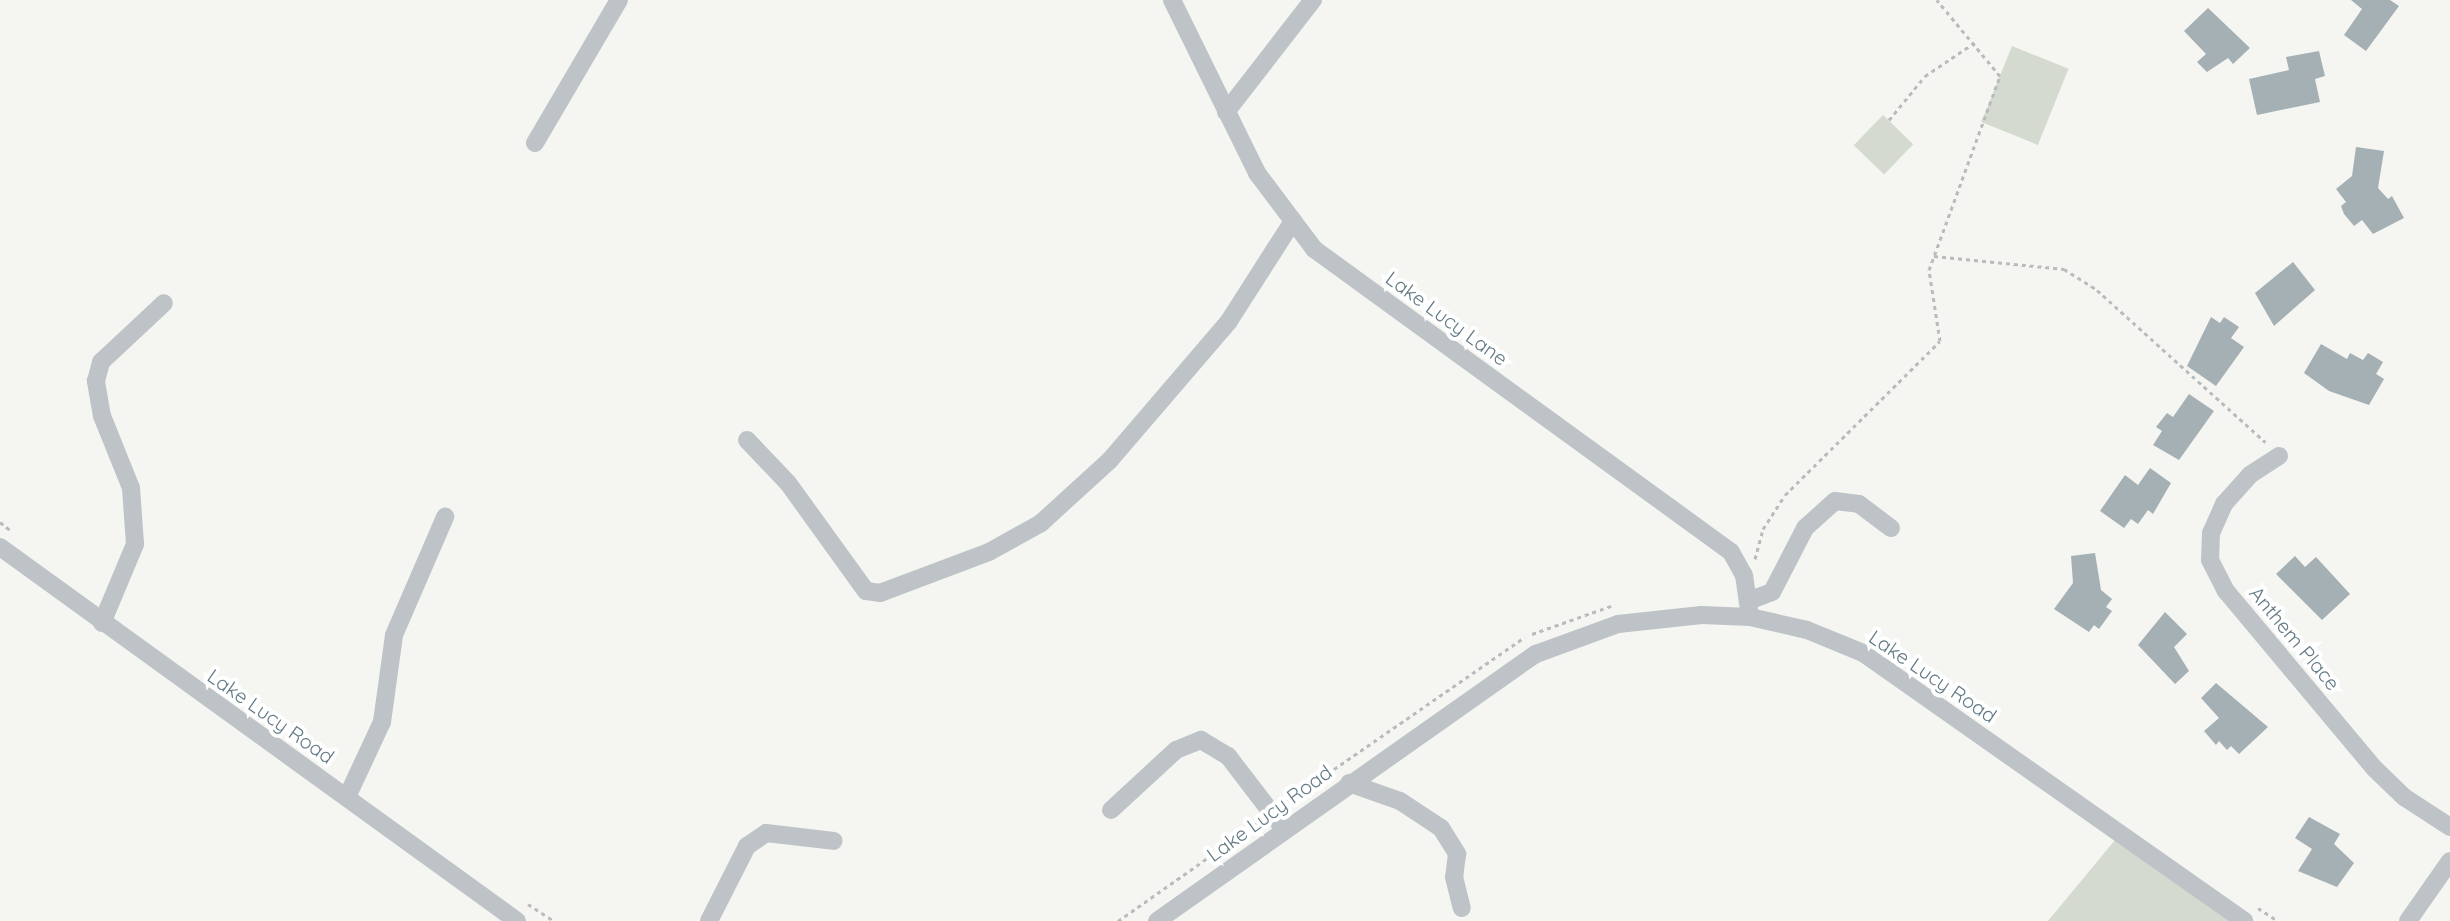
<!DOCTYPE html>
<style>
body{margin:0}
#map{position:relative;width:2450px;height:921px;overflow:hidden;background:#f5f5f1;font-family:Quicksand,sans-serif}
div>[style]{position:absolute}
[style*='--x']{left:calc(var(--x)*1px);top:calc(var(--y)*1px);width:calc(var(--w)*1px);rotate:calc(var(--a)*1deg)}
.green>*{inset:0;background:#d5dad0;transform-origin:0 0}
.building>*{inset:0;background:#a5b0b4}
.path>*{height:3px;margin-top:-1.5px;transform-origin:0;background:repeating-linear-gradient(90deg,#b7bcbd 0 4px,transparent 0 8px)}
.minor>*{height:18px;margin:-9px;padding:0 9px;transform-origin:9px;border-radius:9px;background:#bdc3c6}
span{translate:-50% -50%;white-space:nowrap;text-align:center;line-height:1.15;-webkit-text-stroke:8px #fff;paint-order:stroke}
.street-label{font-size:20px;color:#637a84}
</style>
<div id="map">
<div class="green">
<i style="left:2012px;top:46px;width:61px;height:82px;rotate:22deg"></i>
<i style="left:1883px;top:115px;width:42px;height:42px;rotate:44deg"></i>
<i style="clip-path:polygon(2120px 834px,2244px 921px,2048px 921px)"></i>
</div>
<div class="building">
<i style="clip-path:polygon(2351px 0,2390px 0,2399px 6px,2366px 51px,2344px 35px,2362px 9px)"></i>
<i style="clip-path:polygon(2208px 8px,2250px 48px,2233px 64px,2228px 58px,2207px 72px,2197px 62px,2206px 54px,2184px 31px)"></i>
<i style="clip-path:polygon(2319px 51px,2325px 76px,2315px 79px,2320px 102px,2257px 115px,2249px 79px,2289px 70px,2286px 57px)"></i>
<i style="clip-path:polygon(2356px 147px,2384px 151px,2378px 188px,2388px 199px,2392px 196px,2404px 218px,2373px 234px,2362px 220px,2354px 226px,2344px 214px,2341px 206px,2346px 202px,2336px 189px,2352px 176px)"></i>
<i style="clip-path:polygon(2293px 262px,2315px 290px,2274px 326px,2255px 293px)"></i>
<i style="clip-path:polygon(2211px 317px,2220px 323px,2224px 317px,2239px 327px,2231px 338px,2244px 347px,2216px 386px,2187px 366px)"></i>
<i style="clip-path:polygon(2321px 344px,2347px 359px,2350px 353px,2363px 360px,2368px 353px,2383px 362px,2376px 374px,2384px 379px,2369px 405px,2329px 391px,2304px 373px)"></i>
<i style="clip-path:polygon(2189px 394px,2214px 411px,2179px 460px,2153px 445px,2162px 431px,2156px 427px,2167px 413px,2173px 417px)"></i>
<i style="clip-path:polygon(2150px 468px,2171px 483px,2153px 514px,2148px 510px,2138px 524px,2131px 519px,2124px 528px,2100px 511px,2125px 475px,2138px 485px)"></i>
<i style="clip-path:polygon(2095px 553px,2101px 590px,2112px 599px,2106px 607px,2112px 611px,2099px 629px,2094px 625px,2089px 632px,2054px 609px,2073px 583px,2071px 556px)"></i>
<i style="clip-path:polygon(2295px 556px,2305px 567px,2316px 557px,2350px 594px,2322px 620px,2276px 574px)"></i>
<i style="clip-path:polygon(2165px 612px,2187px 634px,2174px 647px,2189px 671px,2175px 684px,2138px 645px)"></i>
<i style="clip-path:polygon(2216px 683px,2268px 727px,2239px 754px,2231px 746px,2227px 750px,2219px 741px,2216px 745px,2204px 731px,2219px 718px,2201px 698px)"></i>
<i style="clip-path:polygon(2309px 817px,2340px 834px,2334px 844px,2354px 863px,2337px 887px,2298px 871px,2312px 849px,2295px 838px)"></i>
</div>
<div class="path">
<i style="--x:1889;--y:120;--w:57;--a:-50.7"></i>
<i style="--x:1925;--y:76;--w:63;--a:-33.9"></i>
<i style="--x:1934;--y:256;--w:131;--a:5.7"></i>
<i style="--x:2064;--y:269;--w:39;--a:32"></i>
<i style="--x:2097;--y:290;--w:227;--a:42.1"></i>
<i style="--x:0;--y:522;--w:13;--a:39"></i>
<i style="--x:1755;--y:559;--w:31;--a:-75"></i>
<i style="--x:1763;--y:529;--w:40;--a:-57.1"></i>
<i style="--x:1785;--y:495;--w:218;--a:-44.8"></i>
<i style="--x:1940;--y:341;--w:72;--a:-98.8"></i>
<i style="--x:1929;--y:270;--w:207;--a:-69.9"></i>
<i style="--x:2000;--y:76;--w:99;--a:-129.7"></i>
<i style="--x:1532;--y:634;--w:84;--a:-19.5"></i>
<i style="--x:1906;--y:658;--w:100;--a:35.3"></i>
<i style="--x:1288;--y:801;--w:288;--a:-34.7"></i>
<i style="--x:528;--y:904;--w:31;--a:33"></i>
<i style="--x:2258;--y:908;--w:24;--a:33"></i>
<i style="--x:1118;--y:921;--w:169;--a:-35.1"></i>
</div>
<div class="minor">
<i style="--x:1172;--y:0;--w:193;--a:63.8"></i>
<i style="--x:1257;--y:173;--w:95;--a:53.1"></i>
<i style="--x:1314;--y:249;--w:515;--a:36"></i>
<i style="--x:1731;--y:552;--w:26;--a:61"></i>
<i style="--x:1744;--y:575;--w:42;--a:81.9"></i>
<i style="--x:1226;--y:112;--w:142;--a:-52.2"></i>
<i style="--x:535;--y:143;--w:166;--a:-59.6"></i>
<i style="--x:747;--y:440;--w:59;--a:46.4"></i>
<i style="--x:788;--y:483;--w:133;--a:54.2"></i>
<i style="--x:866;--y:591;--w:14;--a:8"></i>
<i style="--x:880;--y:593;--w:116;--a:-20.6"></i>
<i style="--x:989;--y:552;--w:60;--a:-29.1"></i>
<i style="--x:1041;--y:523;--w:93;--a:-42.4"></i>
<i style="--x:1110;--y:460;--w:183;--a:-49.4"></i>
<i style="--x:1229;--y:321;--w:119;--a:-57.4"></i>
<i style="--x:2279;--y:456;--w:35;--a:147"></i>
<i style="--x:2250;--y:475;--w:39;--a:132"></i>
<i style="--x:2224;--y:504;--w:32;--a:114"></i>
<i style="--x:2211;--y:533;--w:27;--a:92"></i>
<i style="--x:2210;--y:560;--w:35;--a:63"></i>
<i style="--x:2226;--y:591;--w:232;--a:50.1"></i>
<i style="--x:2375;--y:769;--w:40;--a:44"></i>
<i style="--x:2404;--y:797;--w:55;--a:33.1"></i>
<i style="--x:0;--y:547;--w:638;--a:35.88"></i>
<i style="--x:1751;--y:600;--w:22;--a:-21"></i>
<i style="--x:1772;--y:592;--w:72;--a:-62.7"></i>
<i style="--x:1805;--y:528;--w:40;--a:-42"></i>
<i style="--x:1835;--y:501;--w:24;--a:7"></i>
<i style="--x:1859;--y:504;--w:40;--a:37"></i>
<i style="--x:102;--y:623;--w:86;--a:-67.3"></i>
<i style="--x:135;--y:544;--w:56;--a:-94.1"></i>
<i style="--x:131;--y:488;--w:78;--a:-111.9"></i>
<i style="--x:102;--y:416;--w:36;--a:-100"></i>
<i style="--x:96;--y:381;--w:20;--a:-75"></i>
<i style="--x:101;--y:362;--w:86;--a:-43.1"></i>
<i style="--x:1349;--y:783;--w:54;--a:19.4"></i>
<i style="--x:1400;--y:801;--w:49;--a:33.4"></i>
<i style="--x:1441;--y:828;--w:31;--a:58"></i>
<i style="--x:1457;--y:854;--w:23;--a:97"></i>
<i style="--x:1454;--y:877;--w:32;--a:76"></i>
<i style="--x:347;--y:797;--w:83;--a:-65"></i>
<i style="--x:382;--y:722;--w:88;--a:-82.1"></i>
<i style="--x:394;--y:635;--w:129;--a:-66.6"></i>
<i style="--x:1111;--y:810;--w:88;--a:-42.7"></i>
<i style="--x:1176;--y:750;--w:27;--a:-22"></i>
<i style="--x:1201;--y:740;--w:31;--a:31"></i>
<i style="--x:1228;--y:756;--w:92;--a:52.5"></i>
<i style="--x:709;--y:921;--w:84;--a:-63.1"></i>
<i style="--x:747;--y:846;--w:23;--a:-34"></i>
<i style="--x:766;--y:833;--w:68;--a:6.7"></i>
<i style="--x:1157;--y:921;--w:464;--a:-35.2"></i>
<i style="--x:1536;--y:654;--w:87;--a:-20.1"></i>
<i style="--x:1618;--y:624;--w:84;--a:-6.1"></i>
<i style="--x:1702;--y:615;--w:48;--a:2.4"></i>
<i style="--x:1750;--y:617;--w:58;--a:12.8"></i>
<i style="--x:1807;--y:630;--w:61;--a:22.3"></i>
<i style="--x:1863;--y:653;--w:466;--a:35.1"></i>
<i style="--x:2408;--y:921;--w:73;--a:-55"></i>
</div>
<div class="street-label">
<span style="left:1447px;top:318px;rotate:36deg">Lake Lucy Lane</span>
<span style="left:2295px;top:638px;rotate:50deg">Anthem Place</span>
<span style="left:1933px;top:676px;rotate:34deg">Lake Lucy Road</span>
<span style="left:271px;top:716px;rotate:35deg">Lake Lucy Road</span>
<span style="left:1269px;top:813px;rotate:-36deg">Lake Lucy Road</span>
</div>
</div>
